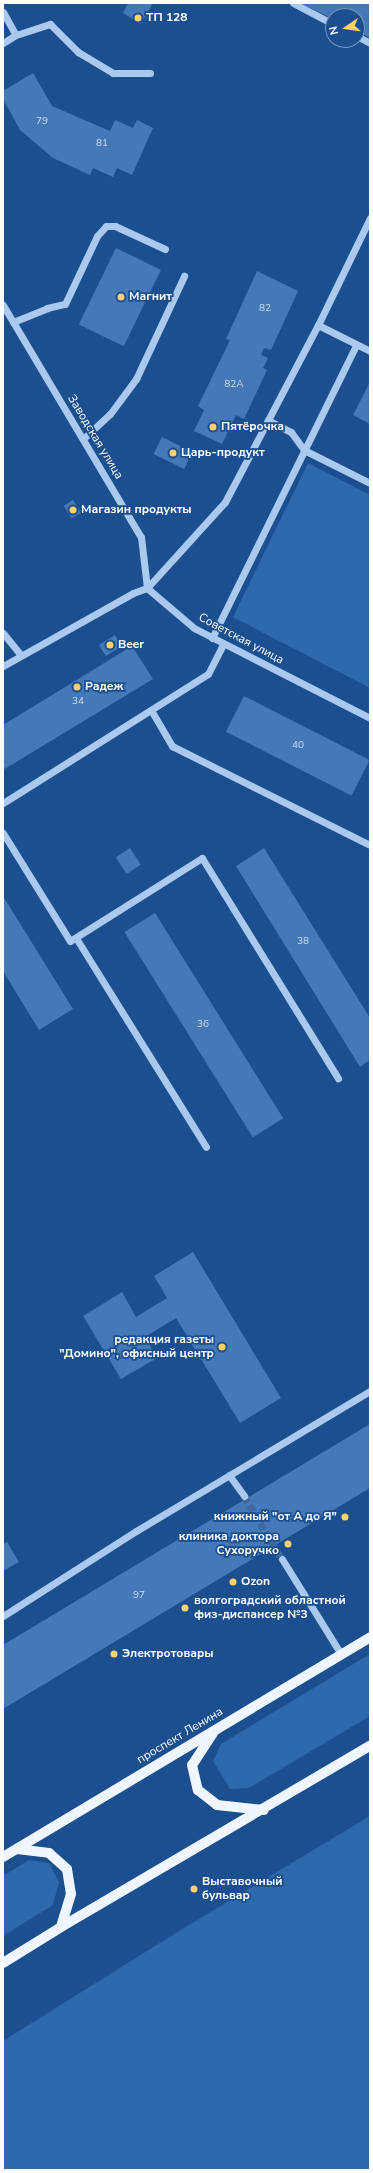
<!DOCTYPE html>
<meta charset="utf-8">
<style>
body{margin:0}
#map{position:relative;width:373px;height:2173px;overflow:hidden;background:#1b4f8f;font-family:"Nunito Sans",sans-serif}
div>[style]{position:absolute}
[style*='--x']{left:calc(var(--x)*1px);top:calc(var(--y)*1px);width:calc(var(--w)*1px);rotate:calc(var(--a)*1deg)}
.green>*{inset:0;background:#2e69ad}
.building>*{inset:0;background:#4478b7;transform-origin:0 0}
.minor-tunnel>*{height:7px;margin-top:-3.5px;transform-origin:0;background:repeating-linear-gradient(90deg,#3d69a0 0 7px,transparent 0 10.5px)}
.minor>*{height:7px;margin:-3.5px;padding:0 3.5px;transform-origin:3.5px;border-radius:3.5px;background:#a9c9ee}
.major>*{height:10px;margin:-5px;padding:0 5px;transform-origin:5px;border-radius:5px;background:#f0f6ff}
.dots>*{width:11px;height:11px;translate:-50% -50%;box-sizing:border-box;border:2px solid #1b4f8f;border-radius:50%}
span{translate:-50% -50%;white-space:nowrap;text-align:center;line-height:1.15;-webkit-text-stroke:3.5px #1b4f8f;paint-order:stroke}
.number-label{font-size:10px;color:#d0dded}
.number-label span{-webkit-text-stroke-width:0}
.poi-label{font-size:12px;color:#fff;font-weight:700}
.left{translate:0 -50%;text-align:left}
.right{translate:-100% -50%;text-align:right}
.street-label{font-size:12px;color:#fff}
.frame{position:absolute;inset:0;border:4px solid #fff;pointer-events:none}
.north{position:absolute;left:325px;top:8px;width:40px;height:40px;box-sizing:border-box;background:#1b4f8f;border:1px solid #7695bc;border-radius:50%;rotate:257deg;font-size:11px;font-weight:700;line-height:16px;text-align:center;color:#fff}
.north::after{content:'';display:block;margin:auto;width:14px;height:18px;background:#ffd166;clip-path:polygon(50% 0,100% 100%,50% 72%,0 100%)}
</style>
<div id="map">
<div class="green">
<i style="clip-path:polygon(308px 463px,370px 495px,370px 688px,233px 617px)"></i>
<i style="clip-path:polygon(370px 1654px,370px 1716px,249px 1788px,230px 1789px,213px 1761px,221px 1744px)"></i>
<i style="clip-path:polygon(370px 1816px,370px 2170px,3px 2170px,3px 2041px,179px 1931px)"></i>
<i style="clip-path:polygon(29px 1860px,49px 1863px,59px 1882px,53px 1905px,3px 1936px,3px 1876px)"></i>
</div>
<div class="building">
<i style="clip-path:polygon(128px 3px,153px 3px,141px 24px,123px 13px)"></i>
<i style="clip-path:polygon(300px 3px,370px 3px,370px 38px,357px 31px,357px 16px,333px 16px,333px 19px)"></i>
<i style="clip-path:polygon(33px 73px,52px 106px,110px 131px,115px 120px,133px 128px,137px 120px,153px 128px,132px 175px,117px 168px,113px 177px,93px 168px,90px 175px,53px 158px,20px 130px,3px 99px,3px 91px)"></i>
<i style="left:116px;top:248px;width:50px;height:85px;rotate:26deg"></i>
<i style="clip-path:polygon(257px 271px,298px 291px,271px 350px,264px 348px,261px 355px,268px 358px,263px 368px,267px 370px,244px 419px,236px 415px,222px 444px,194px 431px,204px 410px,198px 406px,230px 340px,226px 339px)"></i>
<i style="clip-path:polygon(370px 382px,370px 424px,353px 415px)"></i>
<i style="left:162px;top:437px;width:34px;height:19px;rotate:26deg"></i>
<i style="left:73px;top:500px;width:15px;height:11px;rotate:58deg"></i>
<i style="left:115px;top:635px;width:13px;height:19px;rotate:58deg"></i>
<i style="clip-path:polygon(132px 646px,153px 679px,3px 770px,3px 725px)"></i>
<i style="left:244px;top:696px;width:141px;height:40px;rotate:27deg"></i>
<i style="left:130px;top:848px;width:20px;height:17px;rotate:57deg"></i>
<i style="clip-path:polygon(264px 848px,370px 1018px,370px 1060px,360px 1067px,236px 866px)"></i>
<i style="clip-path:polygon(3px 896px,73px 1009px,39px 1030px,3px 971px)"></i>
<i style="left:155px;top:913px;width:242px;height:36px;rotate:58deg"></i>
<i style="clip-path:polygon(193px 1252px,281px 1398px,240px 1423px,176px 1318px,145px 1337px,157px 1358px,121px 1379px,83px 1316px,122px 1292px,136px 1317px,167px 1298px,154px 1276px)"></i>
<i style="clip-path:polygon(370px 1424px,370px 1488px,3px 1709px,3px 1645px)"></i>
<i style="clip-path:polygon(7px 1542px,19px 1562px,3px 1571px,3px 1544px)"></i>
</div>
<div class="minor-tunnel">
<i style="--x:244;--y:1496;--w:74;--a:58.9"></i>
</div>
<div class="minor">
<i style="--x:293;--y:3;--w:45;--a:27.7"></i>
<i style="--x:3;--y:12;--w:26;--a:61"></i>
<i style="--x:16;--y:35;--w:36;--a:-18"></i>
<i style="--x:50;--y:24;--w:40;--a:45"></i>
<i style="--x:78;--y:52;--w:41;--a:31"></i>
<i style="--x:113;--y:73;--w:37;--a:0"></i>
<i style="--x:357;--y:36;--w:15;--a:28"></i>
<i style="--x:3;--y:43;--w:15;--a:-32"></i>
<i style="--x:3;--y:305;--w:270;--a:59.3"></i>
<i style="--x:141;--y:537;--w:51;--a:83.3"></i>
<i style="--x:13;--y:322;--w:37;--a:-22"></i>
<i style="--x:47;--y:308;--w:18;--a:-13"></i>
<i style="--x:65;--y:304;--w:75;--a:-64.8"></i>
<i style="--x:97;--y:236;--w:13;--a:-48"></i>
<i style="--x:106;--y:226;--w:9;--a:0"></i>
<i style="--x:115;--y:226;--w:55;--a:24.7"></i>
<i style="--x:318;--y:325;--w:58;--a:26.6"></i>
<i style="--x:268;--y:420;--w:26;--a:28"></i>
<i style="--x:291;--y:432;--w:22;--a:54"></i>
<i style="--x:304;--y:450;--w:74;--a:26.6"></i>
<i style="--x:83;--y:439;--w:37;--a:-43"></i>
<i style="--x:110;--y:414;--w:44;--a:-53.4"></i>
<i style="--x:136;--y:379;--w:114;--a:-65"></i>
<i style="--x:147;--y:588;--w:116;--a:-47.8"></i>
<i style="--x:225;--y:502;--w:200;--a:-62.3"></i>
<i style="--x:318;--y:325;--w:119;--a:-64.1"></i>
<i style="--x:3;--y:633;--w:28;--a:51"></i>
<i style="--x:212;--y:638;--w:326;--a:-63.8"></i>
<i style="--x:3;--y:666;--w:149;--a:-29.3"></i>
<i style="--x:133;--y:593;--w:15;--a:-20"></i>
<i style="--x:147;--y:588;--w:62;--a:40.4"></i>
<i style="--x:194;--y:628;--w:198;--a:27.1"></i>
<i style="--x:151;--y:710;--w:42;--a:59.7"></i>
<i style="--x:172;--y:746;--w:221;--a:26.6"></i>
<i style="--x:3;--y:803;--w:242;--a:-32.2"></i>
<i style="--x:208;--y:674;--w:34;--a:-63"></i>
<i style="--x:3;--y:833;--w:127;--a:58.2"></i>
<i style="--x:70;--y:941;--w:156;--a:-32.2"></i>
<i style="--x:202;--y:858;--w:259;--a:58.3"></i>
<i style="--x:76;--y:938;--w:246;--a:58.1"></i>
<i style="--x:229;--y:1475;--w:26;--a:54"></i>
<i style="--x:282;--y:1559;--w:112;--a:58.2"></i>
<i style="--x:3;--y:1616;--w:158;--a:-32.6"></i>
<i style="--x:136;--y:1531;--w:273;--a:-30.9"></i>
</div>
<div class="major">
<i style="--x:213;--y:1733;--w:38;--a:123"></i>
<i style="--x:192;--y:1765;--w:26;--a:77"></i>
<i style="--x:198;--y:1790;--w:24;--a:38"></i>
<i style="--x:217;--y:1805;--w:47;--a:6.1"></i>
<i style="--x:17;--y:1849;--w:32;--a:7"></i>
<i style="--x:49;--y:1853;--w:24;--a:42"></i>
<i style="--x:67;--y:1869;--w:25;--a:81"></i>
<i style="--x:71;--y:1894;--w:34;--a:107"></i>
<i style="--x:3;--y:1857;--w:428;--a:-30.9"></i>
<i style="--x:3;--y:1963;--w:68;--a:-31.8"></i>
<i style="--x:61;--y:1927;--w:358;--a:-30.4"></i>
</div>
<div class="dots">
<i style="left:138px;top:18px;background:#ffd166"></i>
<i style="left:121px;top:297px;background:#ffd166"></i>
<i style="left:213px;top:427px;background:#ffd166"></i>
<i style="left:173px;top:453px;background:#ffd166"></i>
<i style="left:73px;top:510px;background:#ffd166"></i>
<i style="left:110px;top:645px;background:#ffd166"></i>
<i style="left:77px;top:687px;background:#ffd166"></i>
<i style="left:222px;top:1347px;background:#ffd166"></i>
<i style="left:345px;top:1517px;background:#ffd166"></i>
<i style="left:288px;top:1544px;background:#ffd166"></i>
<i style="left:233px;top:1582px;background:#ffd166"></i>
<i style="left:185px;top:1608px;background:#ffd166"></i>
<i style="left:114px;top:1654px;background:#ffd166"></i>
<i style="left:194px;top:1889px;background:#ffd166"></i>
</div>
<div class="number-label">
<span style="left:42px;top:122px">79</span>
<span style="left:102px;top:144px">81</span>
<span style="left:265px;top:309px">82</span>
<span style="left:234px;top:385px">82А</span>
<span style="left:78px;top:702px">34</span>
<span style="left:298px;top:746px">40</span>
<span style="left:303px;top:942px">38</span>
<span style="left:203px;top:1025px">36</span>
<span style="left:139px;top:1596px">97</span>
</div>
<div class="poi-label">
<span class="left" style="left:146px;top:18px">ТП 128</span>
<span class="left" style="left:129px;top:297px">Магнит</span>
<span class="left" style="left:221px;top:427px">Пятёрочка</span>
<span class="left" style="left:181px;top:453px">Царь-продукт</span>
<span class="left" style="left:81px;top:510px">Магазин продукты</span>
<span class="left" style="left:118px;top:645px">Beer</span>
<span class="left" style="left:85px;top:687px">Радеж</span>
<span class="right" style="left:214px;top:1347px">редакция газеты<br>"Домино", офисный центр</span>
<span class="right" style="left:337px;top:1517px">книжный "от А до Я"</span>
<span class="right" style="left:279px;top:1544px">клиника доктора<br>Сухоручко</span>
<span class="left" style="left:241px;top:1582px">Ozon</span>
<span class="left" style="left:194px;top:1608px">волгоградский областной<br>физ-диспансер №3</span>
<span class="left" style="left:122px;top:1654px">Электротовары</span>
<span class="left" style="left:202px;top:1889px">Выставочный<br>бульвар</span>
</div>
<div class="street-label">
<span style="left:95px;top:437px;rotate:59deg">Заводская улица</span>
<span style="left:241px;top:639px;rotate:28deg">Советская улица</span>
<span style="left:180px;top:1736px;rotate:-31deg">проспект Ленина</span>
</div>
<div class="frame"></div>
<div class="north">N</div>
</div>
